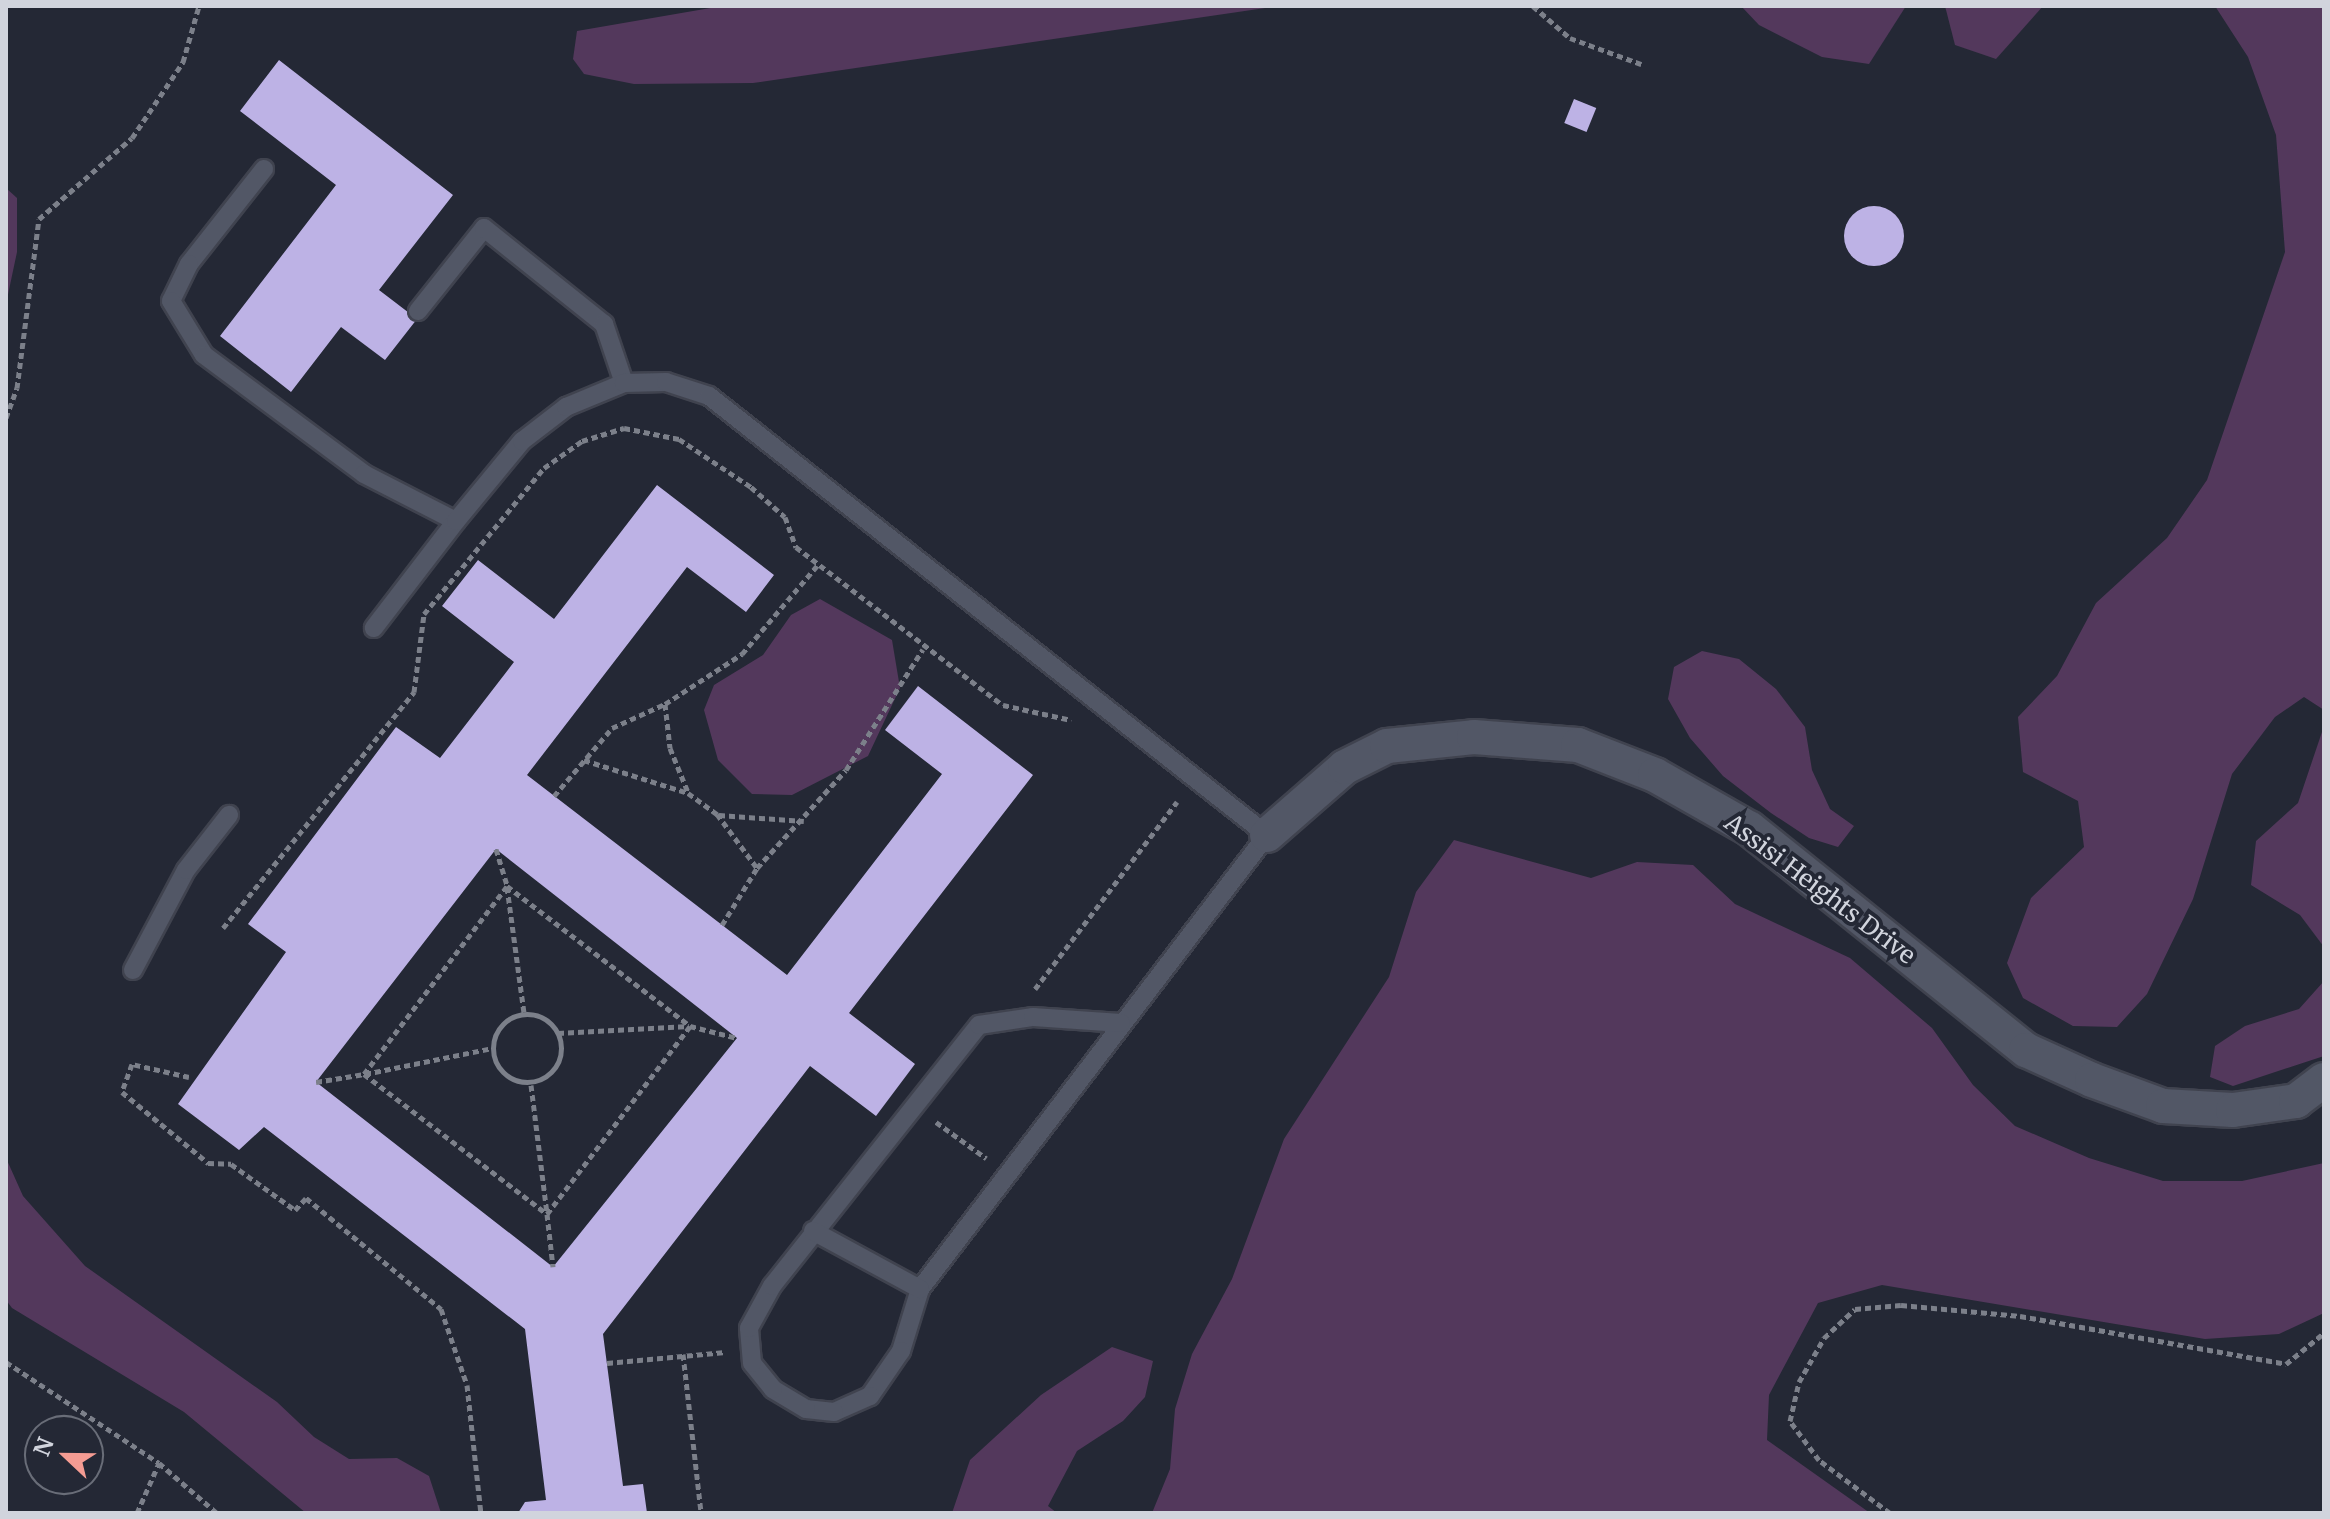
<!DOCTYPE html>
<style>
body{margin:0}
#map{position:relative;width:2330px;height:1519px;overflow:hidden;background:#242835;font-family:Merriweather,serif}
div>[style]{position:absolute}
[style*='--x']{left:calc(var(--x)*1px);top:calc(var(--y)*1px);width:calc(var(--w)*1px);rotate:calc(var(--a)*1deg)}
.green>*{inset:0;background:#53385c}
.building>*{inset:0;background:#bdb2e5;transform-origin:0 0}
.round{border-radius:50%}
.path>*{height:5px;margin-top:-2.5px;transform-origin:0;background:repeating-linear-gradient(90deg,#7c808a 0 6px,transparent 0 10px)}
.path>.ring{margin:-2.5px;padding:0;box-sizing:content-box;background:none;border:5px solid #7c808a;border-radius:50%}
.roads{filter:drop-shadow(2px 0 #40434f) drop-shadow(-2px 0 #40434f) drop-shadow(0 2px #40434f) drop-shadow(0 -2px #40434f)}
.service>*{height:18px;margin:-9px;padding:0 9px;transform-origin:9px;border-radius:9px;background:#525766}
.minor>*{height:34px;margin:-17px;padding:0 17px;transform-origin:17px;border-radius:17px;background:#525766}
span{translate:-50% -50%;white-space:nowrap;text-align:center;line-height:1.15;-webkit-text-stroke:8px #242835;paint-order:stroke}
.street-label{font-size:24px;color:#d1d4dd}
.frame{position:absolute;inset:0;border:8px solid #d1d4dd;pointer-events:none}
.north{position:absolute;left:24px;top:1415px;width:80px;height:80px;box-sizing:border-box;background:#242835;border:2px solid #696d78;border-radius:50%;rotate:292deg;font-size:22px;font-weight:700;line-height:32px;text-align:center;color:#d1d4dd}
.north::after{content:'';display:block;margin:auto;width:28px;height:36px;background:#f59c93;clip-path:polygon(50% 0,100% 100%,50% 72%,0 100%)}
</style>
<div id="map">
<div class="green">
<i style="clip-path:polygon(722px 6px,1278px 6px,753px 83px,634px 84px,584px 74px,573px 59px,577px 31px)"></i>
<i style="clip-path:polygon(1741px 6px,1906px 6px,1869px 64px,1822px 57px,1759px 25px)"></i>
<i style="clip-path:polygon(1945px 6px,2043px 6px,1996px 59px,1955px 45px)"></i>
<i style="clip-path:polygon(2215px 6px,2324px 6px,2324px 710px,2304px 697px,2275px 717px,2232px 774px,2193px 899px,2147px 994px,2117px 1027px,2073px 1026px,2023px 998px,2007px 963px,2031px 898px,2084px 847px,2078px 801px,2023px 772px,2018px 717px,2057px 676px,2096px 603px,2167px 538px,2207px 480px,2285px 252px,2276px 135px,2248px 57px)"></i>
<i style="clip-path:polygon(6px 188px,17px 198px,17px 252px,6px 304px)"></i>
<i style="clip-path:polygon(820px 599px,892px 640px,900px 688px,868px 756px,792px 795px,752px 794px,718px 760px,704px 710px,714px 685px,763px 655px,791px 615px)"></i>
<i style="clip-path:polygon(1702px 651px,1739px 659px,1776px 689px,1805px 727px,1812px 770px,1830px 809px,1854px 826px,1838px 847px,1809px 838px,1771px 813px,1723px 776px,1690px 738px,1668px 699px,1674px 667px)"></i>
<i style="clip-path:polygon(2324px 726px,2324px 947px,2300px 915px,2251px 885px,2256px 841px,2298px 803px)"></i>
<i style="clip-path:polygon(1454px 840px,1591px 878px,1637px 862px,1693px 865px,1735px 904px,1850px 958px,1932px 1028px,1973px 1085px,2015px 1126px,2089px 1158px,2163px 1181px,2242px 1181px,2324px 1163px,2324px 1313px,2279px 1334px,2205px 1339px,1882px 1285px,1818px 1303px,1769px 1395px,1767px 1440px,1870px 1513px,1152px 1513px,1170px 1469px,1175px 1409px,1192px 1354px,1232px 1279px,1284px 1139px,1389px 977px,1416px 892px)"></i>
<i style="clip-path:polygon(2324px 981px,2324px 1056px,2233px 1086px,2210px 1077px,2215px 1046px,2245px 1026px,2299px 1009px)"></i>
<i style="clip-path:polygon(6px 1158px,23px 1196px,85px 1266px,277px 1402px,314px 1437px,349px 1459px,397px 1458px,429px 1476px,441px 1513px,306px 1513px,184px 1412px,12px 1308px,6px 1300px)"></i>
<i style="clip-path:polygon(1112px 1347px,1153px 1361px,1145px 1397px,1123px 1421px,1077px 1451px,1048px 1506px,1057px 1513px,952px 1513px,970px 1460px,1041px 1395px)"></i>
</div>
<div class="building">
<i style="clip-path:polygon(279px 60px,453px 195px,379px 290px,417px 319px,385px 360px,341px 327px,291px 392px,220px 336px,336px 185px,240px 111px)"></i>
<i style="left:1574px;top:99px;width:24px;height:26px;rotate:22deg"></i>
<i class="round" style="left:1844px;top:206px;width:60px;height:60px"></i>
<i style="clip-path:polygon(evenodd,657px 485px,774px 575px,746px 612px,687px 567px,527px 775px,787px 975px,942px 774px,885px 730px,918px 686px,1033px 775px,849px 1013px,915px 1064px,876px 1116px,810px 1066px,603px 1334px,623px 1486px,643px 1484px,647px 1513px,518px 1513px,525px 1502px,546px 1500px,525px 1329px,264px 1127px,239px 1150px,178px 1104px,286px 952px,248px 924px,396px 727px,440px 758px,514px 662px,442px 606px,478px 560px,554px 619px,657px 485px,496px 849px,737px 1038px,553px 1267px,316px 1082px,496px 849px)"></i>
</div>
<div class="path">
<i style="--x:1533;--y:6;--w:49;--a:40.9"></i>
<i style="--x:1570;--y:38;--w:76;--a:20.1"></i>
<i style="--x:6;--y:418;--w:32;--a:-70"></i>
<i style="--x:17;--y:388;--w:170;--a:-82.6"></i>
<i style="--x:39;--y:219;--w:123;--a:-41.1"></i>
<i style="--x:132;--y:138;--w:92;--a:-56.1"></i>
<i style="--x:183;--y:62;--w:58;--a:-74.1"></i>
<i style="--x:665;--y:704;--w:44;--a:83.5"></i>
<i style="--x:670;--y:748;--w:48;--a:67.8"></i>
<i style="--x:584;--y:760;--w:109;--a:17.6"></i>
<i style="--x:688;--y:793;--w:36;--a:36"></i>
<i style="--x:717;--y:814;--w:67;--a:53.5"></i>
<i style="--x:554;--y:796;--w:89;--a:-49.5"></i>
<i style="--x:612;--y:728;--w:58;--a:-24.4"></i>
<i style="--x:665;--y:704;--w:92;--a:-33"></i>
<i style="--x:742;--y:654;--w:116;--a:-49.6"></i>
<i style="--x:719;--y:815;--w:85;--a:4"></i>
<i style="--x:496;--y:849;--w:39;--a:73"></i>
<i style="--x:507;--y:886;--w:230;--a:37.4"></i>
<i style="--x:507;--y:887;--w:127;--a:82.3"></i>
<i style="--x:722;--y:925;--w:67;--a:-58.4"></i>
<i style="--x:757;--y:868;--w:132;--a:-47.8"></i>
<i style="--x:846;--y:770;--w:143;--a:-57.5"></i>
<i style="--x:223;--y:928;--w:304;--a:-51"></i>
<i style="--x:414;--y:692;--w:79;--a:-82.7"></i>
<i style="--x:424;--y:614;--w:189;--a:-50.6"></i>
<i style="--x:544;--y:468;--w:47;--a:-35.4"></i>
<i style="--x:582;--y:441;--w:44;--a:-17.2"></i>
<i style="--x:624;--y:428;--w:56;--a:11.3"></i>
<i style="--x:679;--y:439;--w:87;--a:33.7"></i>
<i style="--x:751;--y:487;--w:45;--a:41.4"></i>
<i style="--x:785;--y:517;--w:32;--a:70"></i>
<i style="--x:796;--y:547;--w:260;--a:37.4"></i>
<i style="--x:1003;--y:705;--w:70;--a:12.4"></i>
<i style="--x:1035;--y:989;--w:235;--a:-52.8"></i>
<i class="ring" style="left:493px;top:1014px;width:63px;height:63px"></i>
<i style="--x:558;--y:1033;--w:131;--a:-3.1"></i>
<i style="--x:364;--y:1074;--w:230;--a:37.4"></i>
<i style="--x:547;--y:1214;--w:53;--a:83.5"></i>
<i style="--x:365;--y:1074;--w:131;--a:-11.5"></i>
<i style="--x:189;--y:1077;--w:58;--a:-167.2"></i>
<i style="--x:132;--y:1064;--w:30;--a:110"></i>
<i style="--x:122;--y:1092;--w:112;--a:39.5"></i>
<i style="--x:208;--y:1163;--w:23;--a:2"></i>
<i style="--x:231;--y:1164;--w:79;--a:35.7"></i>
<i style="--x:295;--y:1210;--w:16;--a:-47"></i>
<i style="--x:306;--y:1198;--w:175;--a:39.4"></i>
<i style="--x:441;--y:1309;--w:80;--a:71.1"></i>
<i style="--x:467;--y:1385;--w:129;--a:83.8"></i>
<i style="--x:316;--y:1082;--w:49;--a:-9.5"></i>
<i style="--x:364;--y:1074;--w:236;--a:-52.7"></i>
<i style="--x:531;--y:1085;--w:130;--a:82.9"></i>
<i style="--x:936;--y:1122;--w:62;--a:35.8"></i>
<i style="--x:547;--y:1214;--w:236;--a:-52.7"></i>
<i style="--x:690;--y:1026;--w:49;--a:14.3"></i>
<i style="--x:683;--y:1354;--w:160;--a:83.5"></i>
<i style="--x:6;--y:1362;--w:183;--a:33.4"></i>
<i style="--x:159;--y:1463;--w:77;--a:40.8"></i>
<i style="--x:607;--y:1363;--w:119;--a:-5.3"></i>
<i style="--x:137;--y:1513;--w:55;--a:-66.3"></i>
<i style="--x:1890;--y:1513;--w:89;--a:-143.3"></i>
<i style="--x:1819;--y:1460;--w:49;--a:-126.6"></i>
<i style="--x:1790;--y:1421;--w:40;--a:-77"></i>
<i style="--x:1799;--y:1382;--w:51;--a:-60.4"></i>
<i style="--x:1824;--y:1338;--w:42;--a:-43.1"></i>
<i style="--x:1855;--y:1309;--w:46;--a:-5"></i>
<i style="--x:1901;--y:1305;--w:120;--a:5.3"></i>
<i style="--x:2020;--y:1316;--w:270;--a:10.2"></i>
<i style="--x:2286;--y:1364;--w:49;--a:-39.2"></i>
</div>
<div class="roads">
<div class="service">
<i style="--x:264;--y:169;--w:121;--a:128.3"></i>
<i style="--x:189;--y:264;--w:41;--a:115.9"></i>
<i style="--x:171;--y:301;--w:63;--a:58.6"></i>
<i style="--x:204;--y:355;--w:199;--a:36.6"></i>
<i style="--x:364;--y:474;--w:103;--a:27.1"></i>
<i style="--x:456;--y:521;--w:135;--a:127.5"></i>
<i style="--x:418;--y:311;--w:106;--a:-51.5"></i>
<i style="--x:484;--y:228;--w:154;--a:38.7"></i>
<i style="--x:604;--y:324;--w:62;--a:71.3"></i>
<i style="--x:456;--y:521;--w:104;--a:-50.5"></i>
<i style="--x:522;--y:441;--w:56;--a:-37.7"></i>
<i style="--x:566;--y:407;--w:63;--a:-22.5"></i>
<i style="--x:624;--y:383;--w:42;--a:-1.4"></i>
<i style="--x:666;--y:382;--w:45;--a:18"></i>
<i style="--x:709;--y:396;--w:710;--a:38.19"></i>
<i style="--x:1267;--y:835;--w:571;--a:127.39"></i>
<i style="--x:920;--y:1289;--w:65;--a:107"></i>
<i style="--x:901;--y:1351;--w:55;--a:124.6"></i>
<i style="--x:870;--y:1396;--w:39;--a:156"></i>
<i style="--x:834;--y:1412;--w:28;--a:-174"></i>
<i style="--x:806;--y:1409;--w:39;--a:-149"></i>
<i style="--x:773;--y:1389;--w:33;--a:-129"></i>
<i style="--x:752;--y:1363;--w:35;--a:-95"></i>
<i style="--x:749;--y:1328;--w:48;--a:-61.3"></i>
<i style="--x:772;--y:1286;--w:333;--a:-51.6"></i>
<i style="--x:979;--y:1025;--w:55;--a:-8.4"></i>
<i style="--x:1033;--y:1017;--w:88;--a:3.9"></i>
<i style="--x:133;--y:970;--w:113;--a:-62.1"></i>
<i style="--x:186;--y:870;--w:70;--a:-52"></i>
<i style="--x:813;--y:1231;--w:122;--a:28.5"></i>
</div>
<div class="minor">
<i style="--x:1267;--y:835;--w:103;--a:-41.1"></i>
<i style="--x:1345;--y:767;--w:47;--a:-26.6"></i>
<i style="--x:1387;--y:746;--w:87;--a:-5.9"></i>
<i style="--x:1474;--y:737;--w:104;--a:4.4"></i>
<i style="--x:1578;--y:745;--w:83;--a:21.3"></i>
<i style="--x:1655;--y:775;--w:109;--a:29.6"></i>
<i style="--x:1750;--y:829;--w:354;--a:38.7"></i>
<i style="--x:2026;--y:1050;--w:72;--a:24.4"></i>
<i style="--x:2092;--y:1080;--w:76;--a:20.1"></i>
<i style="--x:2163;--y:1106;--w:70;--a:3.3"></i>
<i style="--x:2233;--y:1110;--w:64;--a:-8.1"></i>
<i style="--x:2296;--y:1101;--w:35;--a:-37"></i>
</div>
</div>
<div class="street-label">
<span style="left:1820px;top:889px;rotate:37deg">Assisi Heights Drive</span>
</div>
<div class="frame"></div>
<div class="north">N</div>
</div>
